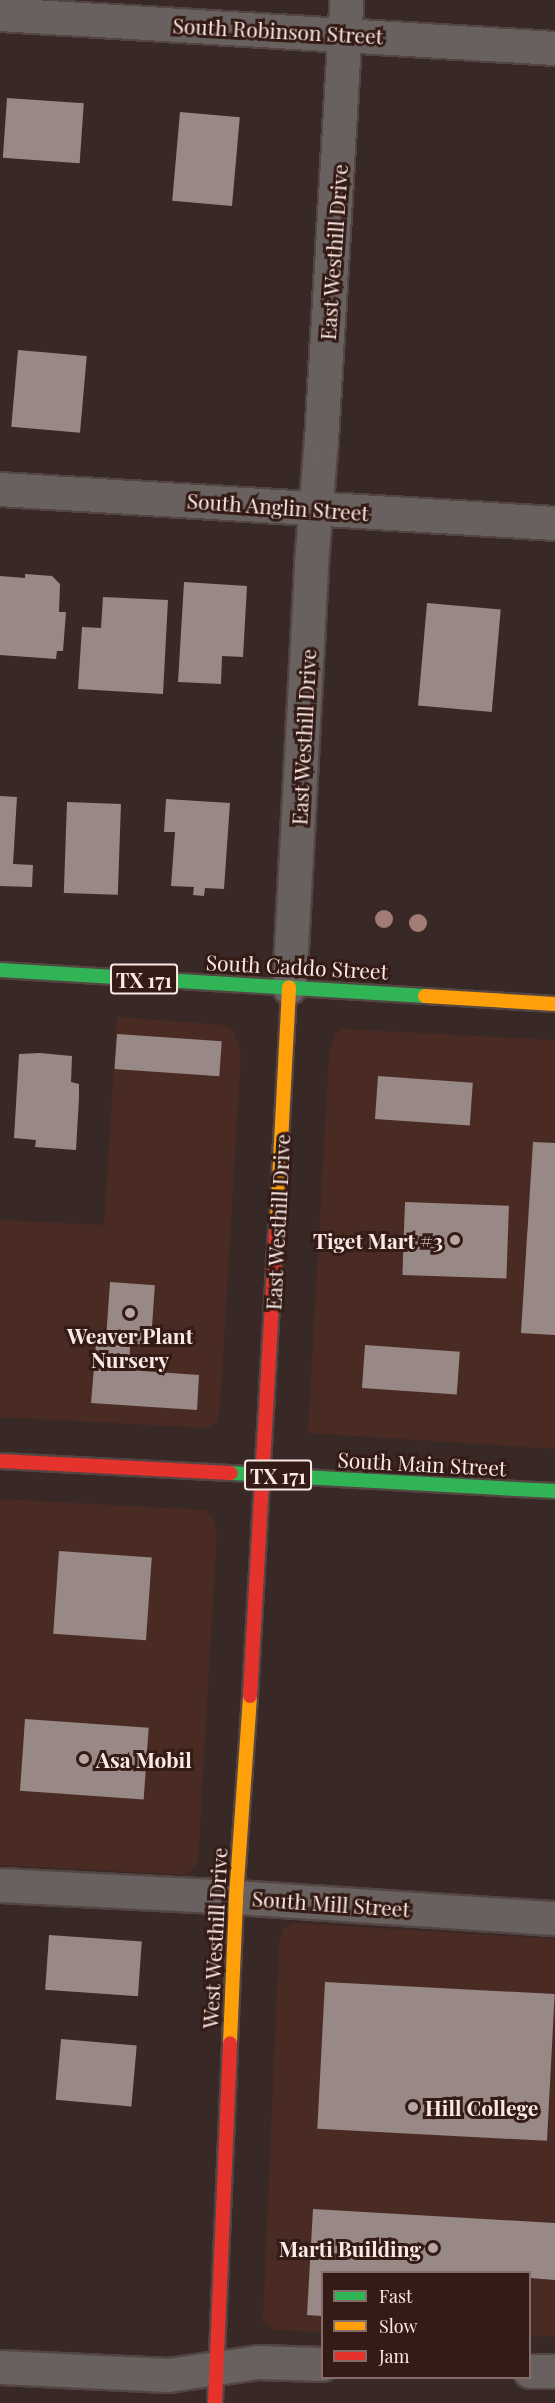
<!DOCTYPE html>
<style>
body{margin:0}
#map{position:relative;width:555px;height:2403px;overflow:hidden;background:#382926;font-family:"Playfair Display",serif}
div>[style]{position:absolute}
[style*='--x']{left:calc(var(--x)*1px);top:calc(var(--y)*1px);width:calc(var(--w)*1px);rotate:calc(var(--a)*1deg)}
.built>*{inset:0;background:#4a2b24}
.building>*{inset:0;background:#988986;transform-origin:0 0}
.roads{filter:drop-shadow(2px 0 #524542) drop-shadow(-2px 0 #524542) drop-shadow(0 2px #524542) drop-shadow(0 -2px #524542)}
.street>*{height:33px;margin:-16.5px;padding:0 16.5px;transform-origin:16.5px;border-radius:16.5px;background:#686160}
.fast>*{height:14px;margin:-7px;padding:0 7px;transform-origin:7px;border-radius:7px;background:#30b455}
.slow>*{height:14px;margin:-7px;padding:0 7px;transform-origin:7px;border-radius:7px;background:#ff9f0a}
.jam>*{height:14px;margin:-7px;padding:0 7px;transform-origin:7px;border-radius:7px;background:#e5322d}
.trees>*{width:18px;height:18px;margin:-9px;border-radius:50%;background:#a37d75}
.dots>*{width:16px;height:16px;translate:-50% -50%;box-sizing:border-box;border:3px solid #341b15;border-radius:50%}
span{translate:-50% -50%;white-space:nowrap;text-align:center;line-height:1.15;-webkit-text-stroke:6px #341b15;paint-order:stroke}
.shield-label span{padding:2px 4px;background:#341b15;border:2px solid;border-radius:4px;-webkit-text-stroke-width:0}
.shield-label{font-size:20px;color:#fbe9e5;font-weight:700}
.street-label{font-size:21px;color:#fbe9e5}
.poi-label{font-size:21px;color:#fbe9e5;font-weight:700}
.right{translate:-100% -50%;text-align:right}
.left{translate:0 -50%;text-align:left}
.legend{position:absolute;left:321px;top:2271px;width:210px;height:108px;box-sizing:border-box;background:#341b15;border:2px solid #846d68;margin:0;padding:8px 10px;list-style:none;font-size:18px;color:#fbe9e5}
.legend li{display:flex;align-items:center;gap:12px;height:30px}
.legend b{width:30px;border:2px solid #846d68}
</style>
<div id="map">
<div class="built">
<i style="clip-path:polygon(117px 1017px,224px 1025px,232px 1029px,241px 1051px,220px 1407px,216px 1423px,206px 1428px,0 1417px,0 1220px,104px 1225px)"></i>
<i style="clip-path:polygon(343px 1029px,555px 1040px,555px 1449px,308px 1433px,329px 1054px,335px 1033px)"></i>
<i style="clip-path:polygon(0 1499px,206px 1510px,212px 1517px,217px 1531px,198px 1861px,187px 1875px,0 1865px)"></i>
<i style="clip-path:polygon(297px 1923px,555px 1939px,555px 2337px,530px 2336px,530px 2272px,322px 2272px,322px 2332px,274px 2330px,263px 2321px,279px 1941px,284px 1928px)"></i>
</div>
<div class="building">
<i style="left:7px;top:98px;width:77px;height:60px;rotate:4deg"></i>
<i style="left:180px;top:112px;width:60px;height:89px;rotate:5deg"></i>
<i style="left:18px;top:350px;width:69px;height:77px;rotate:5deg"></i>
<i style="clip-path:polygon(25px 574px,52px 576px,60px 584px,59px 612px,66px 612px,63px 651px,57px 651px,56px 659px,0 655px,0 576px,25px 578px)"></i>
<i style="clip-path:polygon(184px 582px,247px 586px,243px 657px,222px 656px,221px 684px,178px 682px)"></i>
<i style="clip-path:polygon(103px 597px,168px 600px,163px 694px,78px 689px,82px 627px,101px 628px)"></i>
<i style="left:427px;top:603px;width:74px;height:103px;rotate:5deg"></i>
<i style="clip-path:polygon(0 796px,17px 797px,13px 864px,33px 865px,32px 887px,0 886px)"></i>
<i style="clip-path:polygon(166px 799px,230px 803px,224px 889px,205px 888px,204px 896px,193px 895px,194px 887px,171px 886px,175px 832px,164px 832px)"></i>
<i style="left:67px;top:802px;width:54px;height:91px;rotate:2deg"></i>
<i style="left:117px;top:1034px;width:105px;height:35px;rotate:4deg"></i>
<i style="clip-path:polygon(40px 1053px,72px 1056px,71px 1082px,79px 1084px,79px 1098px,76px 1150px,35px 1147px,36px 1140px,14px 1138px,19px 1054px)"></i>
<i style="left:378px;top:1076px;width:95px;height:43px;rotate:4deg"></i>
<i style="clip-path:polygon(533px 1142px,555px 1143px,555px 1335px,521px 1333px)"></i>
<i style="left:405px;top:1202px;width:104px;height:73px;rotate:2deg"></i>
<i style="left:110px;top:1282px;width:45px;height:60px;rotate:4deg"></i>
<i style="clip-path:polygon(96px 1344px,130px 1346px,129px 1370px,199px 1375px,197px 1410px,91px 1403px)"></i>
<i style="left:365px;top:1345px;width:95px;height:43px;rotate:4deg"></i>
<i style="left:59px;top:1551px;width:93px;height:83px;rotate:4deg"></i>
<i style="left:25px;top:1719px;width:124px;height:72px;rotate:4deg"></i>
<i style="left:49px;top:1935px;width:93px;height:55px;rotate:4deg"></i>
<i style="left:325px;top:1982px;width:230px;height:147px;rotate:3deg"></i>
<i style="left:61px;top:2039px;width:76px;height:61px;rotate:5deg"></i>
<i style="clip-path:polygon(313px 2209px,555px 2223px,555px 2280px,530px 2278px,530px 2272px,322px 2272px,322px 2316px,307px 2315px)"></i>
</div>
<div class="roads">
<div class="street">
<i style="--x:0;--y:14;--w:556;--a:3.51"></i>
<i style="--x:0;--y:489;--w:556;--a:3.51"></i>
<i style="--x:289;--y:987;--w:425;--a:-87"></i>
<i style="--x:311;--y:563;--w:123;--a:-85.4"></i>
<i style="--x:321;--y:440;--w:441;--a:-86.7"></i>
<i style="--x:0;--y:1885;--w:236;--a:2.9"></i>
<i style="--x:236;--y:1897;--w:320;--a:3.8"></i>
<i style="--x:0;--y:2367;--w:168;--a:2.7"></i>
<i style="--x:168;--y:2375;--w:91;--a:-8.2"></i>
<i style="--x:258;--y:2362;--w:64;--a:1.8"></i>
<i style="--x:530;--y:2371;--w:25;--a:0"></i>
</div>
<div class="fast">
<i style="--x:0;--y:970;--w:426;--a:3.5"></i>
<i style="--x:231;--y:1473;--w:324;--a:3.2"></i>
</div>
<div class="slow">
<i style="--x:425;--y:996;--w:130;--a:3.5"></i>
<i style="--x:277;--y:1218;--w:231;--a:-87"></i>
<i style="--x:230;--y:2043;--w:146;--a:-87.6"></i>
<i style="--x:236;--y:1897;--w:201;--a:-86"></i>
</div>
<div class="jam">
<i style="--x:0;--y:1461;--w:231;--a:3"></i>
<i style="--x:250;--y:1696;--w:479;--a:-86.8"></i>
<i style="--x:215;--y:2403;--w:360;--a:-87.6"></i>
</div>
</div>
<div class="trees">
<i style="left:384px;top:919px"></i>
<i style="left:418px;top:923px"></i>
</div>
<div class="dots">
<i style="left:455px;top:1240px;background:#b7a6a2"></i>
<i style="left:130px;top:1313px;background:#b7a6a2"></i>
<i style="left:84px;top:1759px;background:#b7a6a2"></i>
<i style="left:413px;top:2107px;background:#b7a6a2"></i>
<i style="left:433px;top:2248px;background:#b7a6a2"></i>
</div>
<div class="shield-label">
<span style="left:144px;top:979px">TX 171</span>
<span style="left:278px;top:1475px">TX 171</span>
</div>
<div class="street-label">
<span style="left:278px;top:30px;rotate:3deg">South Robinson Street</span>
<span style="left:333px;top:252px;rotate:-86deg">East Westhill Drive</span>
<span style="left:278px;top:506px;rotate:4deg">South Anglin Street</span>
<span style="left:303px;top:737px;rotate:-87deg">East Westhill Drive</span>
<span style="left:297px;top:966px;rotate:3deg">South Caddo Street</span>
<span style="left:277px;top:1222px;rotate:-87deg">East Westhill Drive</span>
<span style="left:422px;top:1463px;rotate:3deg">South Main Street</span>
<span style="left:331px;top:1903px;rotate:4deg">South Mill Street</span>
<span style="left:214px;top:1938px;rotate:-87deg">West Westhill Drive</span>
</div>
<div class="poi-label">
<span class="right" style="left:443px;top:1240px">Tiget Mart #3</span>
<span style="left:130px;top:1347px">Weaver Plant<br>Nursery</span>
<span class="left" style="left:96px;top:1759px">Asa Mobil</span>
<span class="left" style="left:425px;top:2107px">Hill College</span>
<span class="right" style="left:421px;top:2248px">Marti Building</span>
</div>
<ul class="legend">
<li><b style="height:8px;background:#30b455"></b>Fast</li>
<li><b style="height:8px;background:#ff9f0a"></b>Slow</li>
<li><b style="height:8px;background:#e5322d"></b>Jam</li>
</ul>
</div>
